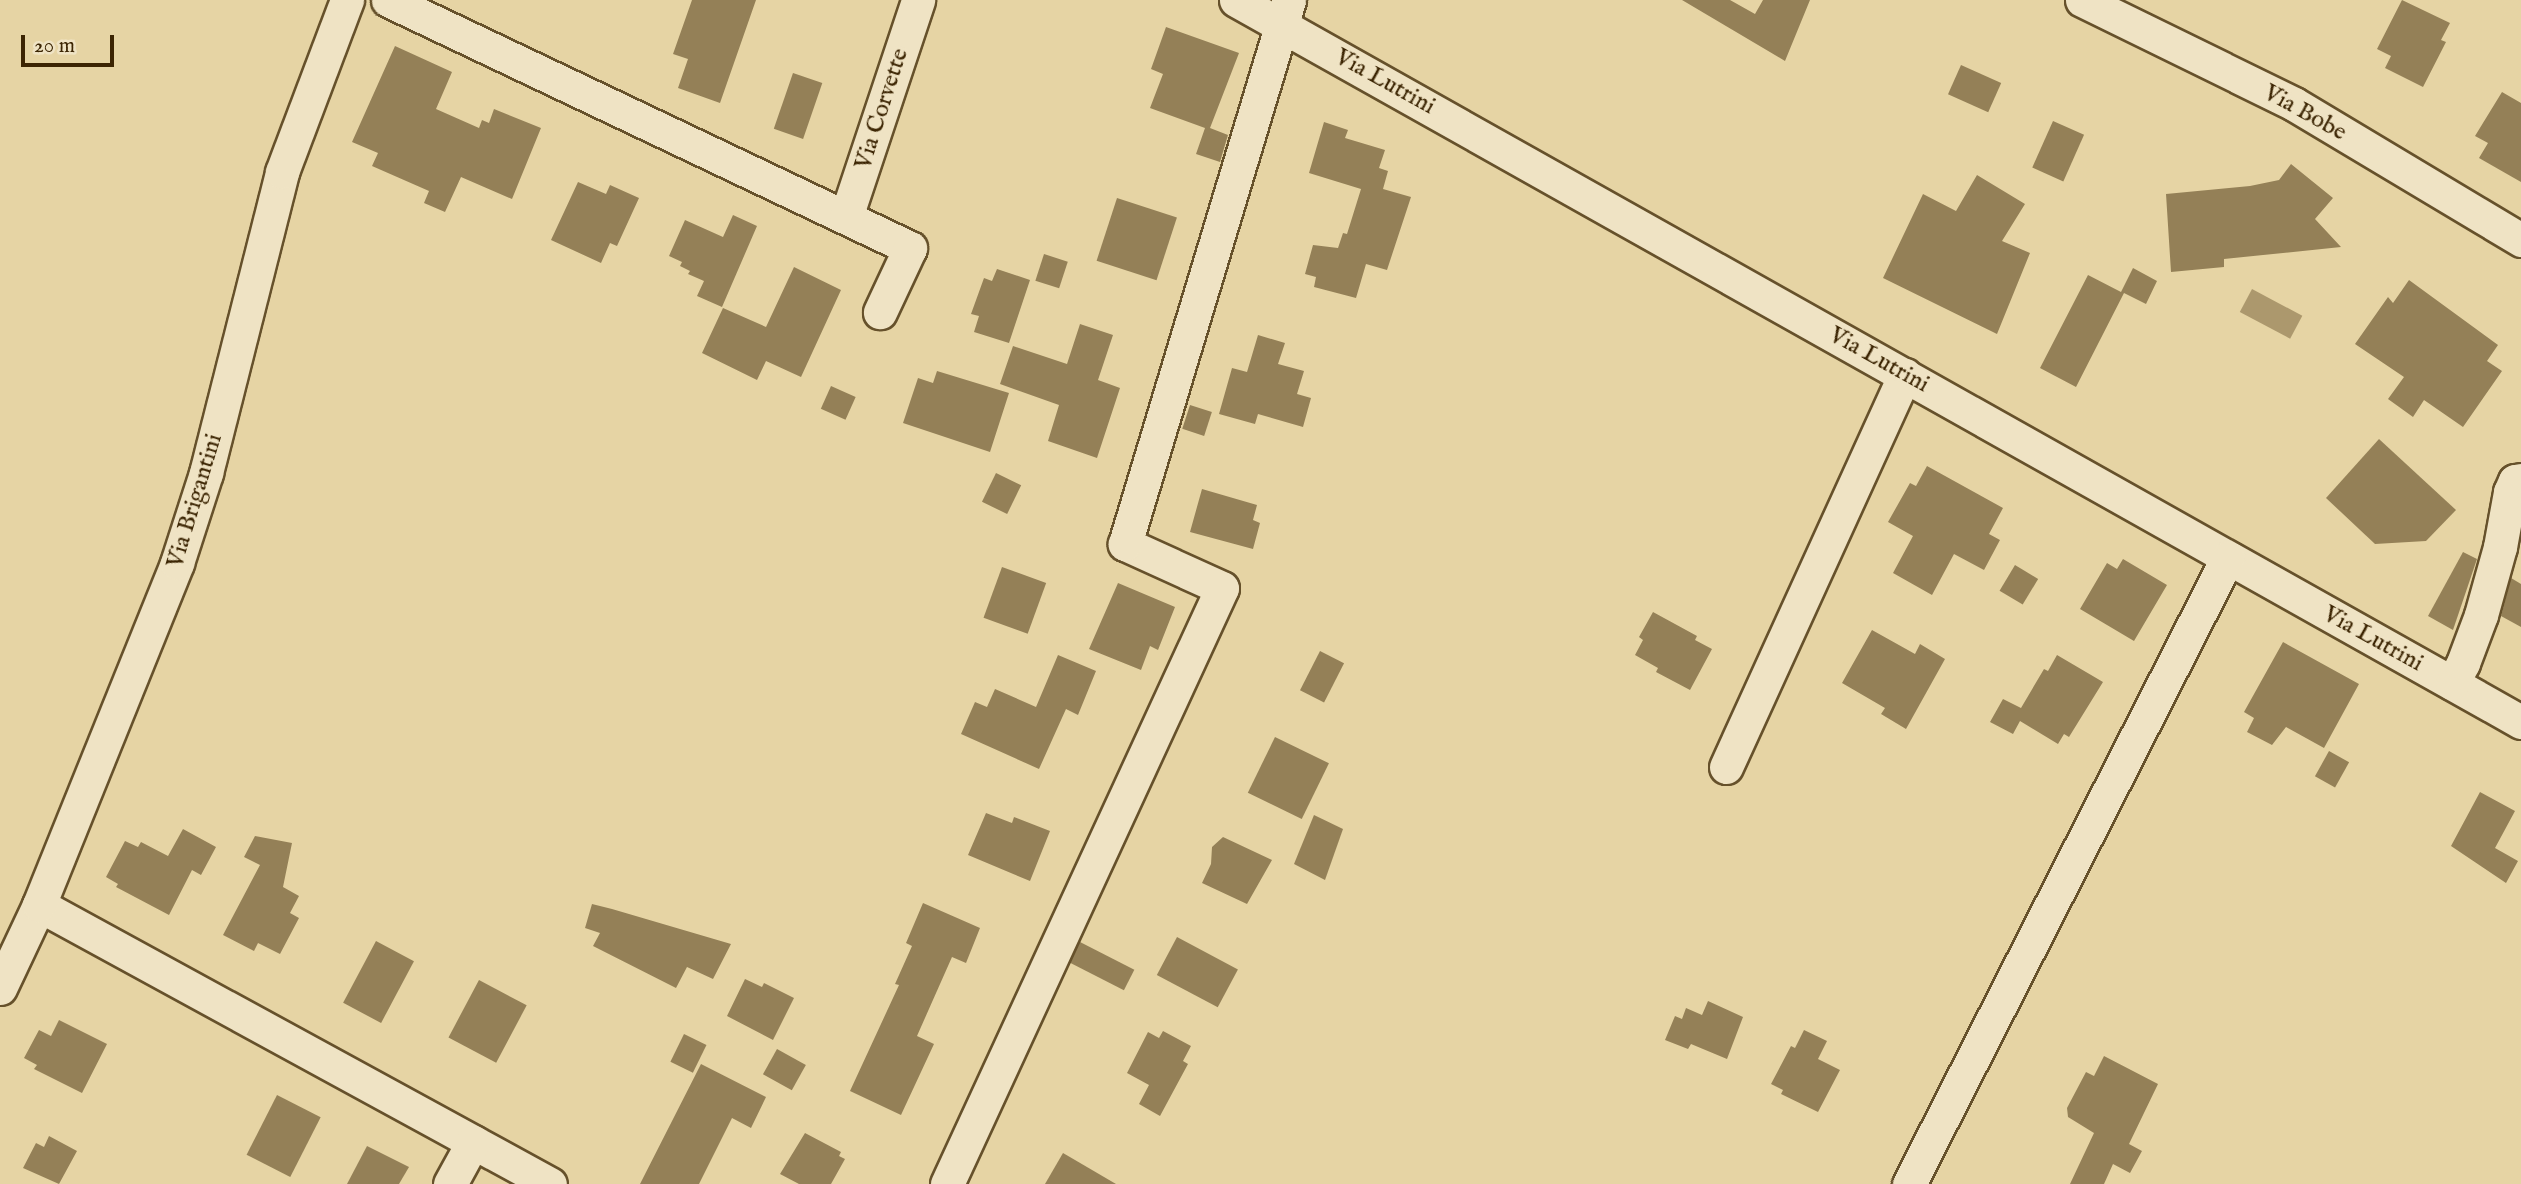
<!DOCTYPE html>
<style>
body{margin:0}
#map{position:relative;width:2521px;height:1184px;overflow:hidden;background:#e6d4a4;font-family:"IM FELL English",serif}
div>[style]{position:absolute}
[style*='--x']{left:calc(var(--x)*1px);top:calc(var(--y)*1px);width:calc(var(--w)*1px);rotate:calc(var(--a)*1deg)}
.water>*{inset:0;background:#ac986d;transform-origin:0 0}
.building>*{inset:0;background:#948057;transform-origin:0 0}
.roads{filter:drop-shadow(2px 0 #66512b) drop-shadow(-2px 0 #66512b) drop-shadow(0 2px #66512b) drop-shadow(0 -2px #66512b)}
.minor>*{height:33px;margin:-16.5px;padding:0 16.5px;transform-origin:16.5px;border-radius:16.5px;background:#efe3c4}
span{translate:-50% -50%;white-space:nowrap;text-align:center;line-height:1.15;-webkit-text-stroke:6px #efe3c4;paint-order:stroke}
.street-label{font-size:24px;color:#3c2503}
.scale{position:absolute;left:21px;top:35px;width:93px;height:32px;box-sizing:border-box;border:4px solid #3c2503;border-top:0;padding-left:9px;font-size:21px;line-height:24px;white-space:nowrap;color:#3c2503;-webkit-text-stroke:5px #efe3c4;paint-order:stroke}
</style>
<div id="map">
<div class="water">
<i style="left:2252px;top:289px;width:57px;height:26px;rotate:28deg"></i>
</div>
<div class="building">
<i style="clip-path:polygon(692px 0,756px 0,720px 103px,678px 88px,688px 59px,673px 54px)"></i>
<i style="clip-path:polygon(1682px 0,1730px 0,1755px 14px,1763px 0,1810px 0,1785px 61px)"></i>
<i style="clip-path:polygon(2402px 0,2450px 23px,2441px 40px,2446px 42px,2423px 87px,2385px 68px,2391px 56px,2377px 49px)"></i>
<i style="clip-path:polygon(1166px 27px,1239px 53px,1210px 128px,1228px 135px,1220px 162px,1196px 154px,1205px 128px,1150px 108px,1163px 74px,1151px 69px)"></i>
<i style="clip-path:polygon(395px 46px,452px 72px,436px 109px,479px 128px,482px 120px,489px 123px,494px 109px,541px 128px,512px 199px,461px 177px,445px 212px,424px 203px,429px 191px,372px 166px,378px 153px,352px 142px)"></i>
<i style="left:1961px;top:65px;width:44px;height:32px;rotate:24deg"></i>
<i style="left:793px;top:73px;width:31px;height:59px;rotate:19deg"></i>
<i style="clip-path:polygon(2502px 92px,2521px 103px,2521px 182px,2479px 158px,2488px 143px,2475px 136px)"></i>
<i style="left:2053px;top:121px;width:34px;height:51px;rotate:24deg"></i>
<i style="clip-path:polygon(1324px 122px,1348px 130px,1345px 138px,1385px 150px,1379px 168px,1388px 171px,1383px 189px,1411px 197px,1387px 270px,1366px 264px,1356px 298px,1314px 287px,1316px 277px,1305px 274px,1313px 245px,1338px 248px,1343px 233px,1347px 234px,1361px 189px,1309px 173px)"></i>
<i style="clip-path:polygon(2291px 164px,2333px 198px,2315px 219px,2341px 247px,2224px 259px,2224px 267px,2171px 272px,2166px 194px,2250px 186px,2279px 180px)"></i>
<i style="clip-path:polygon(1977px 175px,2025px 204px,2002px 241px,2030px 253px,1997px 334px,1883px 278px,1923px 194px,1956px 211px)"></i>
<i style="clip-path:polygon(578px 182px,606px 194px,610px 185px,639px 198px,617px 246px,610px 243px,601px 263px,551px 240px)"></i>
<i style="left:1117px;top:198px;width:63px;height:66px;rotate:18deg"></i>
<i style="clip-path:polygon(733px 215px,757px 226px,722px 307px,697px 296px,704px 281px,688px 274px,690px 271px,680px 266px,682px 262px,669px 256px,685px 220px,723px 237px)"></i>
<i style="left:1044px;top:254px;width:25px;height:28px;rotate:18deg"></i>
<i style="clip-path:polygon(794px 267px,841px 290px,801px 377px,766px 361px,757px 380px,702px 353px,723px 308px,766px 327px)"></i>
<i style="clip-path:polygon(2133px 268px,2157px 281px,2146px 304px,2124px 293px,2076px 387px,2040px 368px,2088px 275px,2121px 292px)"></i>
<i style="clip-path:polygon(997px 269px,1030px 280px,1009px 343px,974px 332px,979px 316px,971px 314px,984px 278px,992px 281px)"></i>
<i style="clip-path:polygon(2409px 280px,2498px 345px,2487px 361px,2502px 371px,2463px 427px,2424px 400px,2413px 417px,2388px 399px,2404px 377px,2355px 344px,2388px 297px,2393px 303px)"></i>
<i style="clip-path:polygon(1080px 324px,1113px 335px,1098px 380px,1120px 388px,1097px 458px,1048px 441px,1059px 405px,1000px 384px,1013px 346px,1067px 364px)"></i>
<i style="clip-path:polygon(1258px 335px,1285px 343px,1278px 364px,1304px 371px,1297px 394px,1311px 398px,1303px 427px,1258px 414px,1255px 424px,1219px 414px,1232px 368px,1247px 372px)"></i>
<i style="clip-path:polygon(937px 371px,1009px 393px,990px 452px,903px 423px,918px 378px,933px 383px)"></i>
<i style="left:831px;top:386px;width:27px;height:25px;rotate:24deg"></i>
<i style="left:1190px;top:405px;width:23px;height:25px;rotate:18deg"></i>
<i style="clip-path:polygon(2379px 439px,2456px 510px,2426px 541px,2375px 544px,2326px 498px)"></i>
<i style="clip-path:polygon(1927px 466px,2003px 508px,1989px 534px,2000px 540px,1984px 570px,1954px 554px,1932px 595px,1893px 573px,1913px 536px,1888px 522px,1910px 483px,1916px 486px)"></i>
<i style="left:996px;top:473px;width:28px;height:32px;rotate:26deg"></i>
<i style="clip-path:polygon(1202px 489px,1257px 505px,1253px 520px,1260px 523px,1253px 549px,1190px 532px)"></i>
<i style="clip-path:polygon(2463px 552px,2477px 559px,2453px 630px,2428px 616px)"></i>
<i style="clip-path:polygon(2123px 559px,2167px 585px,2134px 641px,2080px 609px,2107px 563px,2117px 569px)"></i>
<i style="left:2015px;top:565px;width:27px;height:30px;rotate:31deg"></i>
<i style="left:1002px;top:567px;width:47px;height:54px;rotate:20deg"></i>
<i style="clip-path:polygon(2511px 578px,2521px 584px,2521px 627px,2501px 616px)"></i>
<i style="clip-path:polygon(1118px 583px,1175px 607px,1158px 650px,1150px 646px,1141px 670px,1089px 649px)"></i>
<i style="clip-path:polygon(1653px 612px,1697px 636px,1695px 640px,1712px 649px,1690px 690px,1656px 672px,1658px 668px,1635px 655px,1643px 640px,1639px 637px)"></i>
<i style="clip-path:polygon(1872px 630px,1915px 654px,1920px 644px,1945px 659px,1906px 729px,1881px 714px,1885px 708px,1842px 683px)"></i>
<i style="clip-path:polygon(2283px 642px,2359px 684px,2324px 748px,2286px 727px,2272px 745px,2247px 732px,2254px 718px,2244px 712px)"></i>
<i style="left:1320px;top:651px;width:27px;height:44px;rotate:27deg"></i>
<i style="clip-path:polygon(1058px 655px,1096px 671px,1078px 715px,1066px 709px,1039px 769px,961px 734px,975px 702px,987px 707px,995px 689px,1036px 707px)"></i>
<i style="clip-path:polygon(2057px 655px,2103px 682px,2069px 737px,2064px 734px,2058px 744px,2020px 721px,2013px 734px,1990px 722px,2003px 699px,2021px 708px,2044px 669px,2048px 671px)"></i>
<i style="left:1275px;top:737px;width:60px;height:62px;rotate:26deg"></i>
<i style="left:2329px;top:751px;width:23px;height:29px;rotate:29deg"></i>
<i style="clip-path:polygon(2480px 792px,2515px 811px,2495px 848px,2518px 861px,2506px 883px,2451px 846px)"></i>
<i style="clip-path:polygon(986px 813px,1012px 823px,1014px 817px,1050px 831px,1030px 881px,968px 855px)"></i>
<i style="clip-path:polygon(1314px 815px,1343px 829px,1325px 880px,1294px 864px)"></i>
<i style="clip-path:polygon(183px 829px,216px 847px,201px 875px,192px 870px,169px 915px,116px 887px,118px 884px,106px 877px,125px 841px,138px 847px,141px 842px,168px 856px)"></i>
<i style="clip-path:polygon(255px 836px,292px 843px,283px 887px,299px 896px,290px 913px,299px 918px,280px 954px,258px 943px,254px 951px,223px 935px,260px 865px,244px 857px)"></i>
<i style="clip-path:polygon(1223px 837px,1272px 860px,1247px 904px,1202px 883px,1211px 864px,1212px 847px)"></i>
<i style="clip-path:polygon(923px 903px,980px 928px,966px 963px,952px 957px,917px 1036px,934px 1044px,901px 1115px,850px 1091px,899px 985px,895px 984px,912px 946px,906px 943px)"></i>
<i style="clip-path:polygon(592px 904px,612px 909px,731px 944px,713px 979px,687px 967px,676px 988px,593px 946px,600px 933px,585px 928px)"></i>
<i style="left:1177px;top:937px;width:69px;height:43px;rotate:28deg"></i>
<i style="left:376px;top:941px;width:43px;height:70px;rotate:28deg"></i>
<i style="left:1080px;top:942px;width:61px;height:23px;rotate:27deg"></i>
<i style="clip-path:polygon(745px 979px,762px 987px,764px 983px,794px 998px,773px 1040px,727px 1016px)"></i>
<i style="left:479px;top:980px;width:54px;height:65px;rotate:28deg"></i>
<i style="clip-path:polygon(1708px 1001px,1743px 1017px,1727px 1059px,1691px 1044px,1688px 1049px,1665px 1040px,1675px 1016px,1682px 1019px,1686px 1008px,1702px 1015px)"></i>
<i style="clip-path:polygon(59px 1020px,107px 1044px,82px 1093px,34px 1069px,37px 1065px,24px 1058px,39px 1030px,51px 1036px)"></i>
<i style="clip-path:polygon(1804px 1030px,1827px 1041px,1818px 1059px,1840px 1070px,1818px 1112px,1781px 1094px,1783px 1090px,1771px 1084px,1791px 1046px,1795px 1048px)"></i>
<i style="clip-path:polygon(1163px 1031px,1191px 1046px,1183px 1061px,1188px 1064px,1160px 1116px,1139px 1104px,1149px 1085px,1127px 1073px,1148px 1032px,1159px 1038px)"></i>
<i style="left:684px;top:1034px;width:25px;height:31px;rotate:26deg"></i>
<i style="left:777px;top:1049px;width:33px;height:29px;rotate:29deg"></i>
<i style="clip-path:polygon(2104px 1056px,2158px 1084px,2129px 1144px,2142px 1151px,2130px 1173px,2113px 1164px,2104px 1184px,2070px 1184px,2094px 1133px,2068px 1117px,2067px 1108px,2086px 1072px,2094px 1076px)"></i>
<i style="clip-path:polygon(701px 1064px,766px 1097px,751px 1128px,732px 1118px,699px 1184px,640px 1184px)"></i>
<i style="left:277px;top:1095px;width:49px;height:67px;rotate:27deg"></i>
<i style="clip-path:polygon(805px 1133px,841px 1152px,839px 1156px,845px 1159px,831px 1184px,799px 1184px,780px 1174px)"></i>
<i style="clip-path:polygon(49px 1136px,77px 1151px,59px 1184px,23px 1168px,36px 1143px,44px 1147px)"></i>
<i style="clip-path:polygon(367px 1146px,409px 1167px,399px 1184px,347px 1184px)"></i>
<i style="clip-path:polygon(1063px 1153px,1075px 1160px,1116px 1184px,1045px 1184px)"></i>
</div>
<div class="roads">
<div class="minor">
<i style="--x:388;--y:0;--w:578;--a:25.41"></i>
<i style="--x:910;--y:248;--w:71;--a:115.1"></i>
<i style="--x:1236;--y:0;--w:1474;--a:29.33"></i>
<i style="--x:2082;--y:0;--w:236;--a:26.1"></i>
<i style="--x:2294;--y:104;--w:265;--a:30.9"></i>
<i style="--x:846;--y:217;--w:229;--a:-71.6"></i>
<i style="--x:2452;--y:683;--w:23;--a:-61"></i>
<i style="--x:2463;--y:663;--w:51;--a:-69.4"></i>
<i style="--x:2481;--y:615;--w:71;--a:-74.4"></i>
<i style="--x:2500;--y:547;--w:56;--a:-79.7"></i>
<i style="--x:2510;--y:492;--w:12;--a:-66"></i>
<i style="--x:2515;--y:481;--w:6;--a:-9"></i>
<i style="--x:1726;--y:767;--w:431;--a:-65.5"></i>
<i style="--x:39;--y:905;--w:582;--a:28.63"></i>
<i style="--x:0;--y:988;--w:92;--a:-64.8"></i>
<i style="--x:39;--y:905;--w:369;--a:-68"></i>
<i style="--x:177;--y:563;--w:95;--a:-72.1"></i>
<i style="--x:206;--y:473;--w:310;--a:-75.8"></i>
<i style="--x:282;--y:172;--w:184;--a:-69.3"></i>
<i style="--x:450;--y:1184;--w:48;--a:-61.3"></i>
<i style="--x:947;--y:1184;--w:656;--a:-65.23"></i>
<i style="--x:1222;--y:588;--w:107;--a:-155.6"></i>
<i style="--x:1125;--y:544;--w:568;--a:-73.22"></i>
<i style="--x:1909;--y:1184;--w:703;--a:-63.03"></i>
</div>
</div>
<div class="street-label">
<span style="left:1385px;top:82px;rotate:29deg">Via Lutrini</span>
<span style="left:882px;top:109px;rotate:-72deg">Via Corvette</span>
<span style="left:2305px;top:113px;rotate:29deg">Via Bobe</span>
<span style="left:1879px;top:360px;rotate:29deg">Via Lutrini</span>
<span style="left:195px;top:501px;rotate:-73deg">Via Brigantini</span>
<span style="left:2373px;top:639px;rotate:29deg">Via Lutrini</span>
</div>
<div class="scale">20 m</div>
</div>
